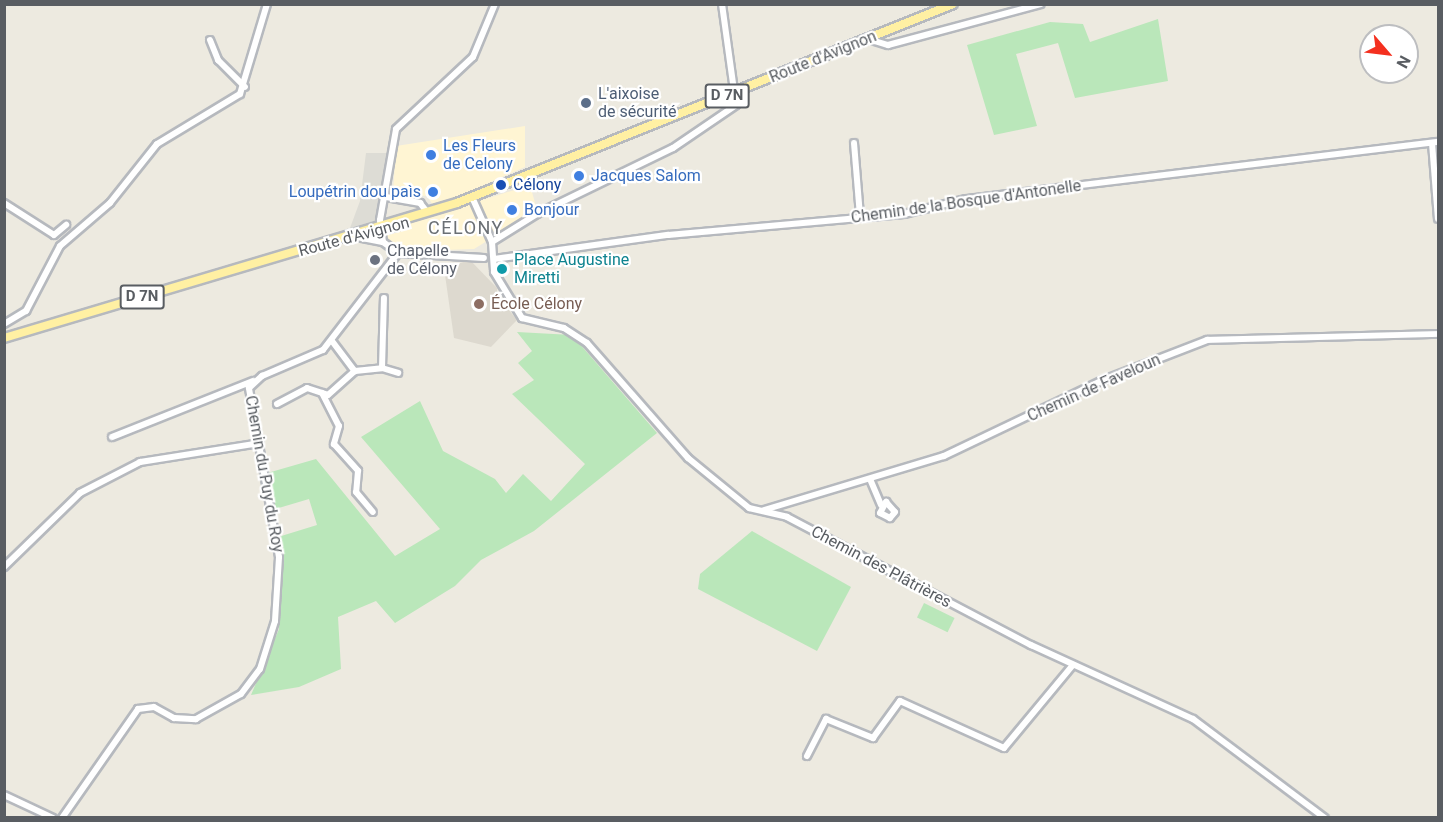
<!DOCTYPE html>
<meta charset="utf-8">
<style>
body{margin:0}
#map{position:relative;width:1443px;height:822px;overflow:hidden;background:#edeae0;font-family:Roboto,sans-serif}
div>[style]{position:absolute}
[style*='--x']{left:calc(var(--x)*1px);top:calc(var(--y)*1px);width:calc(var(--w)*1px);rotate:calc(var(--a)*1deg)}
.commercial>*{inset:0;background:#fff5d3}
.industrial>*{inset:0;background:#dddcd5}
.education>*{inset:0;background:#ddd9cf}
.green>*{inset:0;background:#bae7ba;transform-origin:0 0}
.roads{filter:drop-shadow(2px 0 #b6b9be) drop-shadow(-2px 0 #b6b9be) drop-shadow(0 2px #b6b9be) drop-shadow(0 -2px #b6b9be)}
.minor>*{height:6px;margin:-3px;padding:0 3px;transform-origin:3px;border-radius:3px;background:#fff}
.major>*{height:8px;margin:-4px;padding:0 4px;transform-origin:4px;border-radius:4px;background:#fff0a3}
.dots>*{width:16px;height:16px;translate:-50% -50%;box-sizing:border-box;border:3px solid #fff;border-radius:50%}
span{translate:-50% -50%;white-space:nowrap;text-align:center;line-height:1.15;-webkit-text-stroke:4.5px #fff;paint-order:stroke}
.shield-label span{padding:2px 4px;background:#fff;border:2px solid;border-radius:4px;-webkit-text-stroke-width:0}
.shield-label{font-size:15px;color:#595d62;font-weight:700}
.street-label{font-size:16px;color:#595d62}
.service-label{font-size:16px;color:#4e5e75}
.left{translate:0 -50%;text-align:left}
.shop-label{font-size:16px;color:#366cbe}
.right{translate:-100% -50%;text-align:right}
.transit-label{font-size:16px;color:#164399}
.worship-label{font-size:16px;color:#5b616d}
.culture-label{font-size:16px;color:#0d838f}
.education-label{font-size:16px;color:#785e54}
.neighbourhood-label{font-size:18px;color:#6a6f74;letter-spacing:1.5px}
.frame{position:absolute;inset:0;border:6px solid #595d62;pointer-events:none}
.north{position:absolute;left:1359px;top:24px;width:60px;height:60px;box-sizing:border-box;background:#fff;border:2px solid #bdbec0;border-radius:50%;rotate:118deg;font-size:16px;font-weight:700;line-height:24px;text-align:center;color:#595d62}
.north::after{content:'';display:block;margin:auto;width:21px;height:27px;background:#f4301f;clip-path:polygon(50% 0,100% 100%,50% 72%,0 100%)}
</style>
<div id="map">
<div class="commercial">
<i style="clip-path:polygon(525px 126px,525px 167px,434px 207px,427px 196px,393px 193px,396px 146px)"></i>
<i style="clip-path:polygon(530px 185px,537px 210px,474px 249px,417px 251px,386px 240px,385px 231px)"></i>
</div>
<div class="industrial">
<i style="clip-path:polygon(366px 153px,388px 153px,384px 192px,378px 220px,350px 228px,360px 201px)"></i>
</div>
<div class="education">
<i style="clip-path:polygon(470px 260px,497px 288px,497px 295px,517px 320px,491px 347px,454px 338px,444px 268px)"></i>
</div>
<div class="green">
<i style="clip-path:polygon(1158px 19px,1168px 81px,1075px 98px,1058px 43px,1016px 54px,1037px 126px,994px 135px,967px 45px,1050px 22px,1083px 24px,1090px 42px)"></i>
<i style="clip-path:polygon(517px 332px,572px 335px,657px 433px,534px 531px,481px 560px,455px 586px,395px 623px,376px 601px,338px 617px,341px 669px,299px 687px,251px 695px,279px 629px,278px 537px,317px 525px,309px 499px,272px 510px,264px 474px,316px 459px,395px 556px,440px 529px,361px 437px,420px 401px,443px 451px,495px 479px,506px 493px,523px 474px,551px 501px,585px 464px,512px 394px,534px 380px,518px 363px,532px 351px)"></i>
<i style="clip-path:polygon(752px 531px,851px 587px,817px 651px,698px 589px,700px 574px)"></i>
<i style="left:924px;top:603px;width:34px;height:16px;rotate:26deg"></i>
</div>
<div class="roads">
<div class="minor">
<i style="--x:868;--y:39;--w:21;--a:17"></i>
<i style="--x:888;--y:45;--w:158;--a:-15"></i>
<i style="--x:210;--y:40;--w:22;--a:68"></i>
<i style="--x:218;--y:60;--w:38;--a:45"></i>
<i style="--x:854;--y:143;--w:73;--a:85.3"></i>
<i style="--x:1432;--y:143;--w:76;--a:85.5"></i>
<i style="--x:386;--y:197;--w:35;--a:10"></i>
<i style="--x:420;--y:203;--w:11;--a:52"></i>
<i style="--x:472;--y:197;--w:49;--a:66"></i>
<i style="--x:492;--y:242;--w:30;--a:86"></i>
<i style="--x:494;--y:272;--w:54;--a:58.7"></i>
<i style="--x:522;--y:318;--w:43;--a:13.4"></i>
<i style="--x:564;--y:328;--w:27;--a:33"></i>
<i style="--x:587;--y:343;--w:153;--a:48.7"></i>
<i style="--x:688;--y:458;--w:79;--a:39.3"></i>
<i style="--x:749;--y:508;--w:39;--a:13"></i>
<i style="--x:787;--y:517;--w:276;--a:27.7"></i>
<i style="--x:1031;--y:645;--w:178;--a:24.6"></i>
<i style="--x:1193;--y:719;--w:165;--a:36.9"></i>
<i style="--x:4;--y:203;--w:59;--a:32.6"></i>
<i style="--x:54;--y:235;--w:16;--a:-40"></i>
<i style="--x:357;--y:237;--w:26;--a:11"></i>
<i style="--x:383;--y:242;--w:19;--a:36"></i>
<i style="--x:383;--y:242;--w:22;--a:-98"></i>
<i style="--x:380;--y:220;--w:92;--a:-80"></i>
<i style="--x:396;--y:129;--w:105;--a:-43.1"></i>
<i style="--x:473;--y:57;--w:57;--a:-67.5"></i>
<i style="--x:492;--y:242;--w:53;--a:-31.9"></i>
<i style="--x:537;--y:214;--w:151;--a:-25.9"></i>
<i style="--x:673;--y:148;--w:76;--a:-34.3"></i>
<i style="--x:736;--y:105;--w:102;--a:-97.9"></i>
<i style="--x:398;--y:253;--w:86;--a:3.3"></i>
<i style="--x:494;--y:259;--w:176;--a:-7.9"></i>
<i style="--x:668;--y:235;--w:237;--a:-5.1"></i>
<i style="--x:904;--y:214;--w:64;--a:-13.6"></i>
<i style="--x:966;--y:199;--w:475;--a:-6.9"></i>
<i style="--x:4;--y:324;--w:26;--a:-31"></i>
<i style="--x:26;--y:311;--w:73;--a:-62.4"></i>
<i style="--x:60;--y:246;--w:66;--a:-40.7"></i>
<i style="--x:110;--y:203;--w:75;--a:-51.5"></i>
<i style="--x:157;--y:144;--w:97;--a:-31.1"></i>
<i style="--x:240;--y:94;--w:94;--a:-73.3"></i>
<i style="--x:332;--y:341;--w:38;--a:53"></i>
<i style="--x:355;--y:371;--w:27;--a:-6"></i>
<i style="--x:382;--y:368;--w:17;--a:17"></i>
<i style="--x:382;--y:368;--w:70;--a:-88.4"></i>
<i style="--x:322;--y:393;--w:37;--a:63"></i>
<i style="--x:339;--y:426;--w:19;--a:106"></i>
<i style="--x:334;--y:444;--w:36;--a:48"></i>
<i style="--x:358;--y:471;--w:21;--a:95"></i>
<i style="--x:356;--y:492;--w:26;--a:50"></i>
<i style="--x:277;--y:404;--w:34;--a:-28"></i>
<i style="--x:307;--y:388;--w:22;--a:18"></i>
<i style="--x:328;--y:395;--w:36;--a:-42"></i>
<i style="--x:112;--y:437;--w:152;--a:-21.7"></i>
<i style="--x:870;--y:479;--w:28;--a:67"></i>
<i style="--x:886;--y:502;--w:13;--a:48"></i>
<i style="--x:895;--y:512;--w:8;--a:130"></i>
<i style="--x:890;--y:518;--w:11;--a:-153"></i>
<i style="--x:880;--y:513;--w:13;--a:-61"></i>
<i style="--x:764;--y:510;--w:188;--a:-16.7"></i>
<i style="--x:944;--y:456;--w:174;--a:-25.5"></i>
<i style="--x:1101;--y:381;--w:114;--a:-21.1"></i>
<i style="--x:1207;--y:340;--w:231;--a:-1.5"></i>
<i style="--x:4;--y:567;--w:106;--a:-44.2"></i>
<i style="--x:80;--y:493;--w:68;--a:-27.3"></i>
<i style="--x:140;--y:462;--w:121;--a:-9"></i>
<i style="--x:807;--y:756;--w:42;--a:-62.8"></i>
<i style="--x:826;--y:719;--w:51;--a:22"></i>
<i style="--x:873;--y:738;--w:46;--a:-53.9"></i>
<i style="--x:900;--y:701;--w:114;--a:24.3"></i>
<i style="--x:1004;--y:748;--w:108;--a:-50.3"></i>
<i style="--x:4;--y:795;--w:54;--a:25.1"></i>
<i style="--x:62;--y:818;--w:133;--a:-55.1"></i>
<i style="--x:138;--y:709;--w:16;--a:-7"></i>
<i style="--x:154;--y:707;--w:23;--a:29"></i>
<i style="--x:174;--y:718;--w:22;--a:3"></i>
<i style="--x:196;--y:719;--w:51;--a:-29.1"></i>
<i style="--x:241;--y:694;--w:31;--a:-53"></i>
<i style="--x:260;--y:669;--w:50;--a:-72.6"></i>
<i style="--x:275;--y:621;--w:64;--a:-86.4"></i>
<i style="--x:279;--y:557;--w:172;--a:-100.1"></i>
<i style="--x:249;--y:388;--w:18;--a:-43"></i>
<i style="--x:262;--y:376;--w:66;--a:-23.1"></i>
<i style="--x:323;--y:350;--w:123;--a:-52.3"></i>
</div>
<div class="major">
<i style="--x:368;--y:234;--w:29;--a:-16"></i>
<i style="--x:4;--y:338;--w:473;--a:-16.6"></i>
<i style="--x:457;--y:203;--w:534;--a:-21.86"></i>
</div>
</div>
<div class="dots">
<i style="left:586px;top:103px;background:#5c6f8a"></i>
<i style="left:431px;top:155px;background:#3f7fe0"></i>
<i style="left:579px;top:176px;background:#3f7fe0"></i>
<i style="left:501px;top:185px;background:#1a4fb4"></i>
<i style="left:433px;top:192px;background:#3f7fe0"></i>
<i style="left:512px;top:210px;background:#3f7fe0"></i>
<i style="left:375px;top:260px;background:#6b7280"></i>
<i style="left:502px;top:269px;background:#0f9aa8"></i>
<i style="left:479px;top:304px;background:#8d6e63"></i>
</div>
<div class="shield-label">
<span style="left:727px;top:96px">D 7N</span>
<span style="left:142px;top:297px">D 7N</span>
</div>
<div class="street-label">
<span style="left:823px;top:57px;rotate:-22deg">Route d'Avignon</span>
<span style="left:966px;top:202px;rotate:-8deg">Chemin de la Bosque d'Antonelle</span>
<span style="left:354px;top:237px;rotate:-15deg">Route d'Avignon</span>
<span style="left:1094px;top:388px;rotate:-24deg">Chemin de Faveloun</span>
<span style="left:264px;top:474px;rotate:80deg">Chemin du Puy du Roy</span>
<span style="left:881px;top:567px;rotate:28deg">Chemin des Plâtrières</span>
</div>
<div class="service-label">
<span class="left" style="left:598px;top:103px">L'aixoise<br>de sécurité</span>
</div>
<div class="shop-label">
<span class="left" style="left:443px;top:155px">Les Fleurs<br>de Celony</span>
<span class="left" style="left:591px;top:176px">Jacques Salom</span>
<span class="right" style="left:421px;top:192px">Loupétrin dou paìs</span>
<span class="left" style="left:524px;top:210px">Bonjour</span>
</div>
<div class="transit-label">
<span class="left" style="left:513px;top:185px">Célony</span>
</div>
<div class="worship-label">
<span class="left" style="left:387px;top:260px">Chapelle<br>de Célony</span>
</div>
<div class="culture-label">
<span class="left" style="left:514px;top:269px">Place Augustine<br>Miretti</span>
</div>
<div class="education-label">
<span class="left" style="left:491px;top:304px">École Célony</span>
</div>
<div class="neighbourhood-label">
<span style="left:466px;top:228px">CÉLONY</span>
</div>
<div class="frame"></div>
<div class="north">N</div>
</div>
